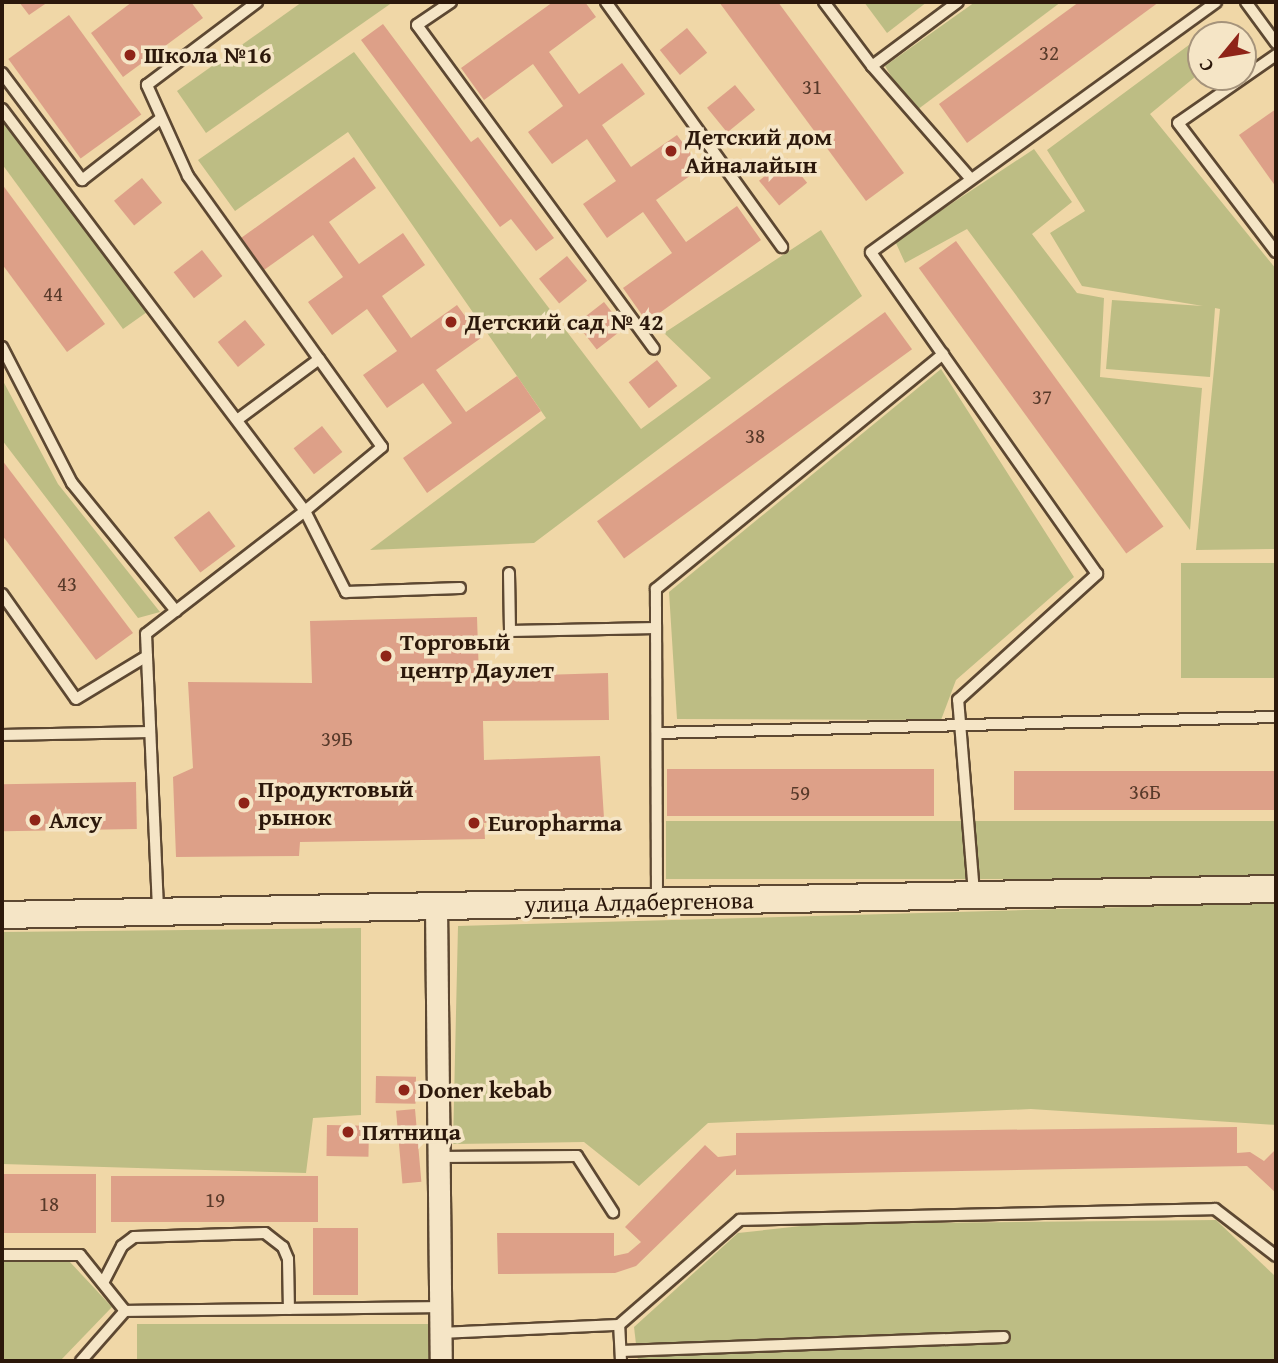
<!DOCTYPE html>
<meta charset="utf-8">
<style>
body{margin:0}
#map{position:relative;width:1278px;height:1363px;overflow:hidden;background:#f0d7a7;font-family:"Gentium Book Plus",serif}
div>[style]{position:absolute}
[style*='--x']{left:calc(var(--x)*1px);top:calc(var(--y)*1px);width:calc(var(--w)*1px);rotate:calc(var(--a)*1deg)}
.green>*{inset:0;background:#bdbd84;transform-origin:0 0}
.building>*{inset:0;background:#dda088;transform-origin:0 0}
.roads{filter:drop-shadow(2px 0 #5d4832) drop-shadow(-2px 0 #5d4832) drop-shadow(0 2px #5d4832) drop-shadow(0 -2px #5d4832)}
.service>*{height:10px;margin:-5px;padding:0 5px;transform-origin:5px;border-radius:5px;background:#f5e5c6}
.minor>*{height:21px;margin:-10.5px;padding:0 10.5px;transform-origin:10.5px;border-radius:10.5px;background:#f5e5c6}
.tertiary>*{height:26px;margin:-13px;padding:0 13px;transform-origin:13px;border-radius:13px;background:#f5e5c6}
.dots>*{width:19px;height:19px;translate:-50% -50%;box-sizing:border-box;border:4px solid #f5e5c6;border-radius:50%}
span{translate:-50% -50%;white-space:nowrap;text-align:center;line-height:1.15;-webkit-text-stroke:7px #f5e5c6;paint-order:stroke}
.number-label{font-size:21px;color:#583a2a}
.number-label span{-webkit-text-stroke-width:0}
.poi-label{font-size:24px;color:#2c180b;font-weight:700}
.left{translate:0 -50%;text-align:left}
.street-label{font-size:24px;color:#2c180b}
.frame{position:absolute;inset:0;border:4px solid #2c180b;pointer-events:none}
.north{position:absolute;left:1187px;top:21px;width:70px;height:70px;box-sizing:border-box;background:#f5e5c6;border:2px solid #a5937b;border-radius:50%;rotate:240deg;font-size:19px;font-weight:700;line-height:28px;text-align:center;color:#2c180b}
.north::after{content:'';display:block;margin:auto;width:24px;height:32px;background:#8f2418;clip-path:polygon(50% 0,100% 100%,50% 72%,0 100%)}
</style>
<div id="map">
<div class="green">
<i style="clip-path:polygon(302px 2px,393px 2px,206px 133px,177px 91px)"></i>
<i style="clip-path:polygon(864px 2px,927px 2px,887px 33px)"></i>
<i style="clip-path:polygon(975px 2px,1061px 2px,913px 113px,885px 66px)"></i>
<i style="clip-path:polygon(1201px 36px,1201px 72px,1150px 114px,1276px 269px,1276px 549px,1196px 550px,1220px 309px,1215px 308px,1210px 377px,1106px 369px,1112px 300px,1203px 306px,1082px 286px,1050px 233px,1085px 211px,1047px 150px)"></i>
<i style="clip-path:polygon(354px 52px,641px 429px,711px 378px,664px 333px,821px 230px,862px 296px,534px 543px,370px 550px,546px 418px,348px 132px,235px 211px,198px 160px)"></i>
<i style="clip-path:polygon(2px 117px,147px 312px,123px 329px,2px 164px)"></i>
<i style="clip-path:polygon(1034px 149px,1072px 202px,1032px 234px,1077px 293px,1104px 298px,1100px 377px,1202px 388px,1190px 530px,967px 229px,905px 263px,895px 241px)"></i>
<i style="clip-path:polygon(941px 369px,1074px 577px,956px 680px,941px 720px,677px 719px,669px 592px)"></i>
<i style="clip-path:polygon(2px 379px,58px 484px,160px 612px,138px 618px,2px 440px)"></i>
<i style="left:1276px;top:563px;width:115px;height:95px;rotate:90deg"></i>
<i style="left:1276px;top:821px;width:58px;height:610px;rotate:90deg"></i>
<i style="clip-path:polygon(1276px 903px,1276px 1125px,1031px 1109px,708px 1123px,639px 1186px,584px 1142px,453px 1144px,458px 926px)"></i>
<i style="clip-path:polygon(361px 928px,361px 1115px,313px 1118px,306px 1173px,2px 1164px,2px 932px)"></i>
<i style="clip-path:polygon(1216px 1220px,1276px 1277px,1276px 1361px,638px 1361px,634px 1327px,738px 1233px,820px 1224px)"></i>
<i style="clip-path:polygon(69px 1261px,112px 1307px,60px 1361px,2px 1361px,2px 1262px)"></i>
<i style="left:137px;top:1324px;width:292px;height:50px"></i>
</div>
<div class="building">
<i style="clip-path:polygon(19px 2px,48px 2px,29px 15px)"></i>
<i style="clip-path:polygon(132px 2px,191px 2px,203px 18px,123px 77px,91px 33px)"></i>
<i style="clip-path:polygon(553px 2px,585px 2px,596px 17px,549px 52px,579px 94px,622px 63px,645px 94px,602px 125px,631px 167px,677px 135px,701px 168px,656px 200px,686px 242px,737px 206px,761px 240px,647px 322px,623px 288px,672px 253px,643px 212px,607px 238px,583px 204px,616px 181px,587px 139px,552px 164px,528px 132px,563px 106px,533px 64px,484px 100px,461px 68px)"></i>
<i style="clip-path:polygon(719px 2px,778px 2px,904px 173px,866px 201px)"></i>
<i style="clip-path:polygon(1079px 2px,1159px 2px,967px 143px,939px 104px)"></i>
<i style="left:69px;top:15px;width:123px;height:75px;rotate:54deg"></i>
<i style="clip-path:polygon(383px 24px,471px 142px,478px 137px,554px 238px,536px 251px,511px 219px,500px 227px,361px 40px)"></i>
<i style="left:687px;top:28px;width:32px;height:35px;rotate:51deg"></i>
<i style="left:735px;top:85px;width:32px;height:36px;rotate:51deg"></i>
<i style="clip-path:polygon(1276px 109px,1276px 187px,1239px 135px)"></i>
<i style="clip-path:polygon(354px 157px,376px 188px,329px 222px,359px 264px,403px 233px,425px 265px,382px 296px,411px 338px,457px 305px,481px 338px,436px 370px,466px 412px,517px 376px,541px 411px,427px 493px,403px 458px,452px 423px,423px 383px,387px 408px,363px 375px,397px 351px,367px 309px,332px 335px,308px 302px,343px 277px,313px 235px,264px 270px,241px 238px)"></i>
<i style="left:787px;top:158px;width:32px;height:36px;rotate:51deg"></i>
<i style="left:142px;top:178px;width:32px;height:36px;rotate:51deg"></i>
<i style="clip-path:polygon(2px 184px,105px 324px,67px 352px,2px 264px)"></i>
<i style="left:956px;top:241px;width:353px;height:46px;rotate:54deg"></i>
<i style="left:202px;top:250px;width:33px;height:36px;rotate:52deg"></i>
<i style="left:567px;top:256px;width:32px;height:36px;rotate:51deg"></i>
<i style="left:604px;top:302px;width:33px;height:35px;rotate:52deg"></i>
<i style="left:885px;top:312px;width:46px;height:356px;rotate:54deg"></i>
<i style="left:245px;top:320px;width:32px;height:35px;rotate:51deg"></i>
<i style="left:657px;top:360px;width:33px;height:36px;rotate:52deg"></i>
<i style="left:322px;top:426px;width:33px;height:36px;rotate:52deg"></i>
<i style="clip-path:polygon(2px 460px,133px 633px,96px 660px,2px 535px)"></i>
<i style="left:209px;top:511px;width:44px;height:44px;rotate:53deg"></i>
<i style="clip-path:polygon(477px 617px,479px 677px,608px 673px,609px 720px,483px 721px,484px 760px,600px 756px,604px 818px,484px 823px,485px 839px,300px 842px,299px 856px,176px 857px,173px 777px,193px 768px,188px 682px,312px 683px,310px 621px)"></i>
<i style="left:667px;top:769px;width:267px;height:47px"></i>
<i style="left:1276px;top:771px;width:39px;height:262px;rotate:90deg"></i>
<i style="left:136px;top:782px;width:47px;height:134px;rotate:89deg"></i>
<i style="left:376px;top:1076px;width:40px;height:27px;rotate:1deg"></i>
<i style="left:415px;top:1109px;width:73px;height:19px;rotate:85deg"></i>
<i style="left:327px;top:1125px;width:42px;height:31px;rotate:1deg"></i>
<i style="clip-path:polygon(1237px 1127px,1237px 1153px,1250px 1152px,1264px 1161px,1276px 1149px,1276px 1193px,1247px 1166px,736px 1175px,736px 1169px,636px 1266px,615px 1273px,498px 1274px,497px 1233px,614px 1233px,614px 1256px,628px 1253px,641px 1242px,625px 1227px,705px 1145px,718px 1157px,736px 1155px,736px 1133px)"></i>
<i style="left:96px;top:1174px;width:59px;height:94px;rotate:90deg"></i>
<i style="left:318px;top:1176px;width:46px;height:207px;rotate:90deg"></i>
<i style="left:313px;top:1228px;width:45px;height:67px"></i>
</div>
<div class="roads">
<div class="service">
<i style="--x:451;--y:2;--w:41;--a:145.9"></i>
<i style="--x:417;--y:25;--w:401;--a:53.8"></i>
<i style="--x:606;--y:2;--w:302;--a:54.3"></i>
<i style="--x:824;--y:2;--w:80;--a:53.1"></i>
<i style="--x:872;--y:66;--w:107;--a:-36.7"></i>
<i style="--x:1246;--y:2;--w:51;--a:53.8"></i>
<i style="--x:1276;--y:55;--w:119;--a:145.2"></i>
<i style="--x:1178;--y:123;--w:162;--a:52.8"></i>
<i style="--x:872;--y:66;--w:150;--a:48.8"></i>
<i style="--x:2;--y:73;--w:134;--a:53.2"></i>
<i style="--x:82;--y:180;--w:99;--a:-38"></i>
<i style="--x:2;--y:109;--w:503;--a:52.99"></i>
<i style="--x:305;--y:511;--w:201;--a:142.3"></i>
<i style="--x:146;--y:634;--w:278;--a:87.5"></i>
<i style="--x:2;--y:347;--w:153;--a:62.8"></i>
<i style="--x:72;--y:483;--w:165;--a:50.9"></i>
<i style="--x:319;--y:359;--w:108;--a:54.4"></i>
<i style="--x:382;--y:447;--w:100;--a:140.3"></i>
<i style="--x:305;--y:511;--w:91;--a:63.2"></i>
<i style="--x:346;--y:592;--w:114;--a:-2"></i>
<i style="--x:237;--y:420;--w:102;--a:-36.6"></i>
<i style="--x:319;--y:359;--w:225;--a:-125.6"></i>
<i style="--x:188;--y:176;--w:100;--a:-114.3"></i>
<i style="--x:147;--y:85;--w:138;--a:-37"></i>
<i style="--x:509;--y:573;--w:58;--a:89"></i>
<i style="--x:510;--y:631;--w:146;--a:-1.2"></i>
<i style="--x:2;--y:594;--w:128;--a:54.8"></i>
<i style="--x:76;--y:699;--w:83;--a:-31.2"></i>
<i style="--x:657;--y:733;--w:619;--a:-1.48"></i>
<i style="--x:2;--y:735;--w:148;--a:-1.2"></i>
<i style="--x:974;--y:893;--w:194;--a:-94.7"></i>
<i style="--x:958;--y:700;--w:188;--a:-42.2"></i>
<i style="--x:1097;--y:574;--w:393;--a:-125.1"></i>
<i style="--x:871;--y:252;--w:426;--a:-35.9"></i>
<i style="--x:657;--y:901;--w:312;--a:-90.2"></i>
<i style="--x:656;--y:589;--w:371;--a:-39.3"></i>
<i style="--x:438;--y:1157;--w:139;--a:-0.4"></i>
<i style="--x:577;--y:1156;--w:67;--a:57.3"></i>
<i style="--x:2;--y:1255;--w:78;--a:0"></i>
<i style="--x:80;--y:1255;--w:72;--a:51.2"></i>
<i style="--x:103;--y:1283;--w:42;--a:-62.8"></i>
<i style="--x:122;--y:1246;--w:15;--a:-37"></i>
<i style="--x:134;--y:1237;--w:131;--a:-1.7"></i>
<i style="--x:265;--y:1233;--w:23;--a:38"></i>
<i style="--x:283;--y:1247;--w:13;--a:67"></i>
<i style="--x:288;--y:1259;--w:50;--a:88.9"></i>
<i style="--x:440;--y:1333;--w:179;--a:-2.6"></i>
<i style="--x:621;--y:1351;--w:383;--a:-2.1"></i>
<i style="--x:81;--y:1361;--w:67;--a:-48.7"></i>
<i style="--x:125;--y:1311;--w:315;--a:-0.7"></i>
<i style="--x:621;--y:1361;--w:36;--a:-93"></i>
<i style="--x:619;--y:1325;--w:160;--a:-41"></i>
<i style="--x:740;--y:1220;--w:475;--a:-1.3"></i>
<i style="--x:1215;--y:1209;--w:77;--a:37.6"></i>
</div>
<div class="minor">
<i style="--x:436;--y:906;--w:455;--a:89.4"></i>
</div>
<div class="tertiary">
<i style="--x:2;--y:915;--w:1274;--a:-1.17"></i>
</div>
</div>
<div class="dots">
<i style="left:130px;top:55px;background:#8f2418"></i>
<i style="left:671px;top:151px;background:#8f2418"></i>
<i style="left:451px;top:322px;background:#8f2418"></i>
<i style="left:386px;top:656px;background:#8f2418"></i>
<i style="left:244px;top:803px;background:#8f2418"></i>
<i style="left:35px;top:820px;background:#8f2418"></i>
<i style="left:474px;top:823px;background:#8f2418"></i>
<i style="left:404px;top:1090px;background:#8f2418"></i>
<i style="left:348px;top:1132px;background:#8f2418"></i>
</div>
<div class="number-label">
<span style="left:1049px;top:53px">32</span>
<span style="left:812px;top:87px">31</span>
<span style="left:53px;top:294px">44</span>
<span style="left:1042px;top:397px">37</span>
<span style="left:755px;top:436px">38</span>
<span style="left:67px;top:584px">43</span>
<span style="left:337px;top:739px">39Б</span>
<span style="left:1145px;top:792px">36Б</span>
<span style="left:800px;top:793px">59</span>
<span style="left:215px;top:1200px">19</span>
<span style="left:49px;top:1204px">18</span>
</div>
<div class="poi-label">
<span class="left" style="left:144px;top:55px">Школа №16</span>
<span class="left" style="left:685px;top:151px">Детский дом<br>Айналайын</span>
<span class="left" style="left:465px;top:322px">Детский сад № 42</span>
<span class="left" style="left:400px;top:656px">Торговый<br>центр Даулет</span>
<span class="left" style="left:258px;top:803px">Продуктовый<br>рынок</span>
<span class="left" style="left:49px;top:820px">Алсу</span>
<span class="left" style="left:488px;top:823px">Europharma</span>
<span class="left" style="left:418px;top:1090px">Doner kebab</span>
<span class="left" style="left:362px;top:1132px">Пятница</span>
</div>
<div class="street-label">
<span style="left:639px;top:902px;rotate:-1deg">улица Алдабергенова</span>
</div>
<div class="frame"></div>
<div class="north">С</div>
</div>
